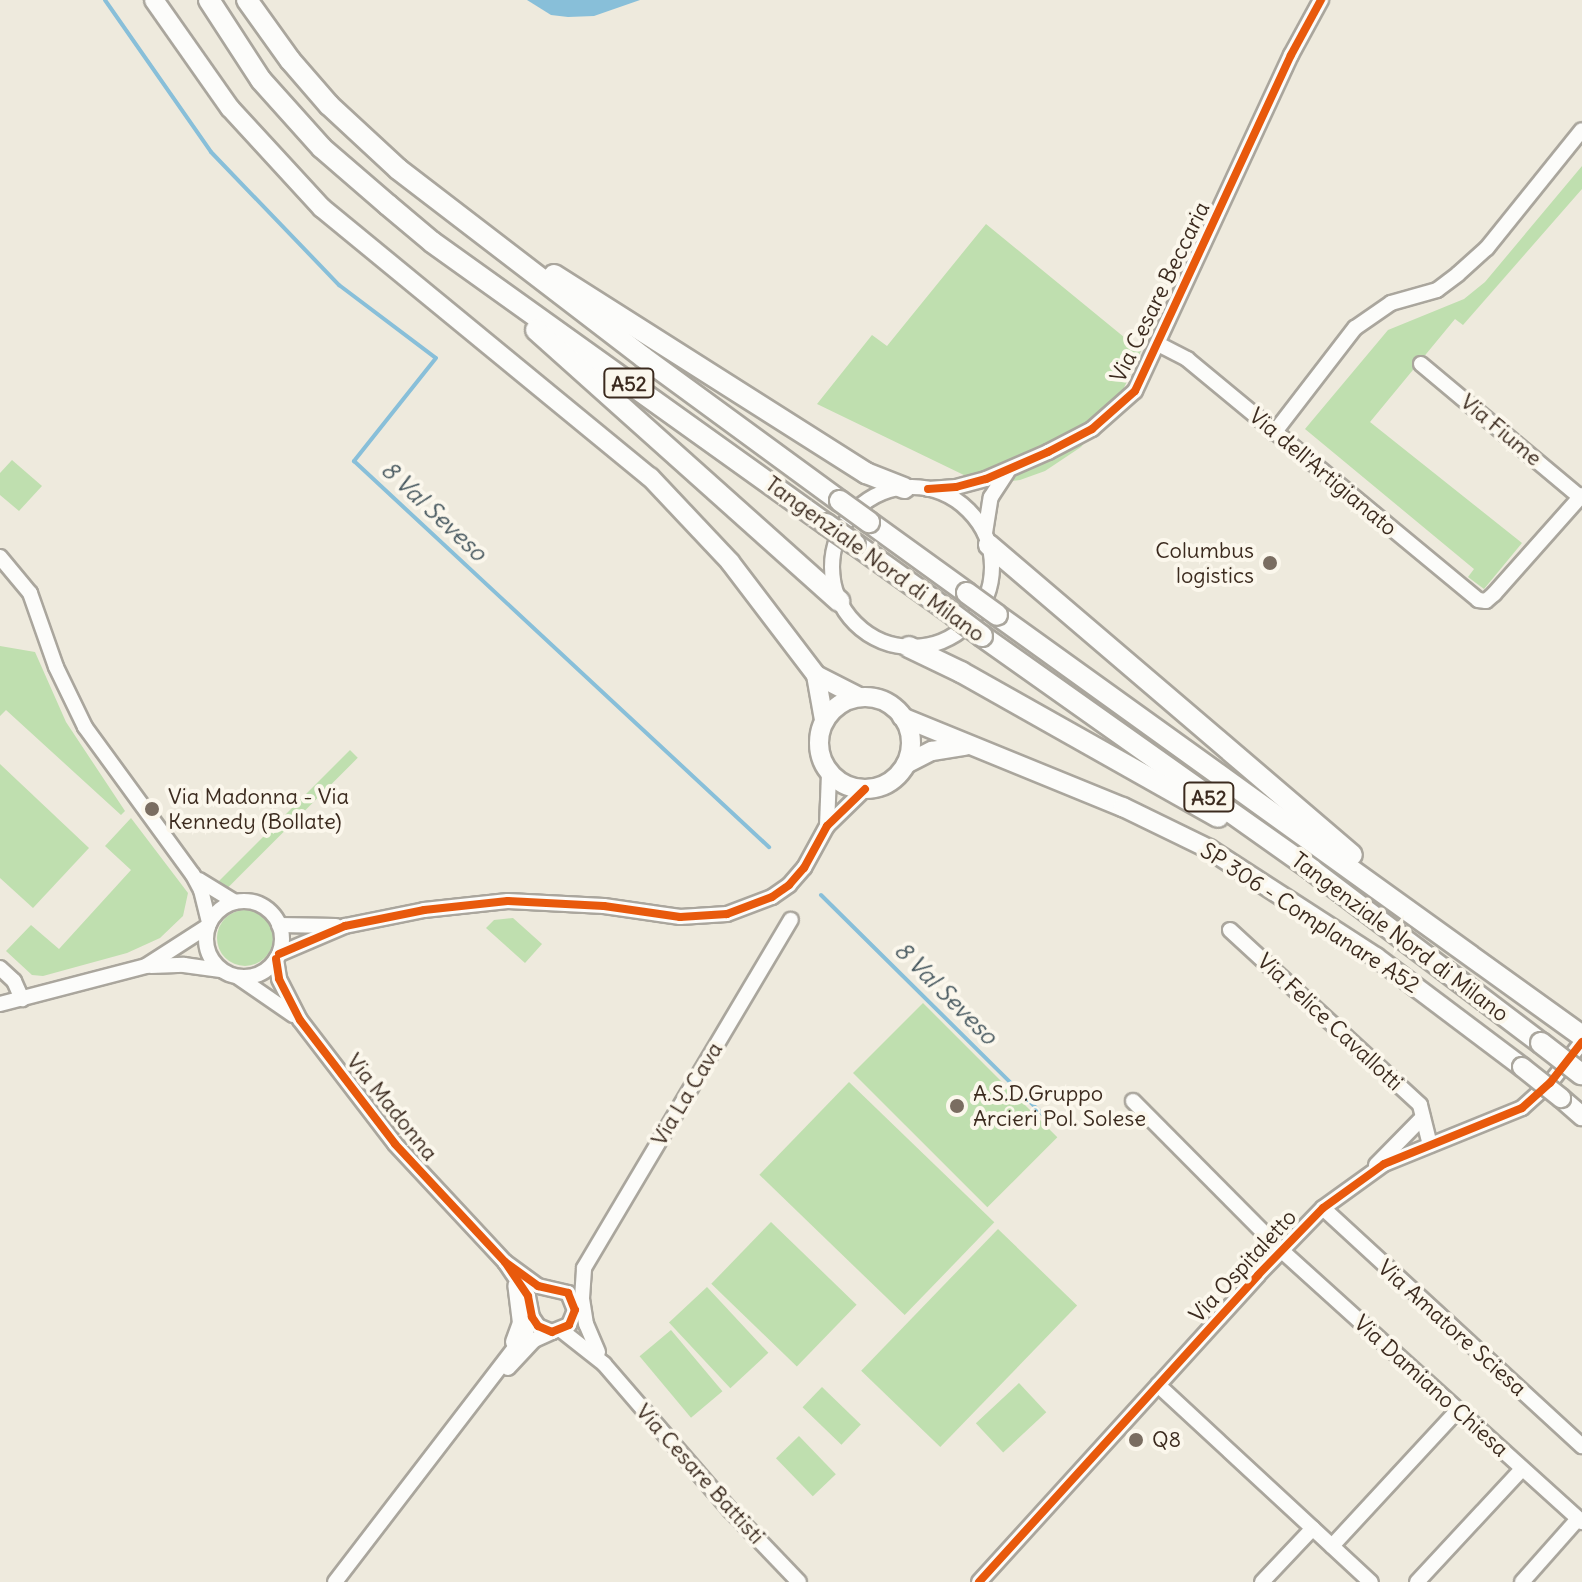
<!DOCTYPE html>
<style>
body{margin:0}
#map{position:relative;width:1582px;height:1582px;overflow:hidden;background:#eeeadd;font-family:Delius,sans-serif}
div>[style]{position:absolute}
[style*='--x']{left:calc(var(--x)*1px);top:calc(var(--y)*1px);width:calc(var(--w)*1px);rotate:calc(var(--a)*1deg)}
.green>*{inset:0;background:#bfdfaf;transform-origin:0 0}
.round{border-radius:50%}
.water>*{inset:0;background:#88bfd9}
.stream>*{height:4px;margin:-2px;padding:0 2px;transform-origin:2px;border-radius:2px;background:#88bfd9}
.roads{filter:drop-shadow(2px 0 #aaa69d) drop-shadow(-2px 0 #aaa69d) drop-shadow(0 2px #aaa69d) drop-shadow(0 -2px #aaa69d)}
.minor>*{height:14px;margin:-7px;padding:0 7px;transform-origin:7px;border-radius:7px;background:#fcfcfa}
.minor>.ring{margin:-7px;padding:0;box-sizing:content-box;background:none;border:14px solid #fcfcfa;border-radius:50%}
.major>*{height:18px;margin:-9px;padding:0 9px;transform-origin:9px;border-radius:9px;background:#fcfcfa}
.major>.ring{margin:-9px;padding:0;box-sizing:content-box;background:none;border:18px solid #fcfcfa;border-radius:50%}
.highway>*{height:20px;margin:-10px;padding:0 10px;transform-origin:10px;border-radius:10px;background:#fcfcfa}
.bridges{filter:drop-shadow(2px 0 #aaa69d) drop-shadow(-2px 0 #aaa69d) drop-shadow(0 2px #aaa69d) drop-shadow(0 -2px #aaa69d)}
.major-bridge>*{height:18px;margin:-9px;padding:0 9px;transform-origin:9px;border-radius:9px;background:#fcfcfa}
.highway-bridge>*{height:20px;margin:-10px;padding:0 10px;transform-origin:10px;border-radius:10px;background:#fcfcfa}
.cycleway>*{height:8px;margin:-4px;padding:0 4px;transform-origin:4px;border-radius:4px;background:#e8590c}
.dots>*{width:22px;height:22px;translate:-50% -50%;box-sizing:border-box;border:4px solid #fbf7ec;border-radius:50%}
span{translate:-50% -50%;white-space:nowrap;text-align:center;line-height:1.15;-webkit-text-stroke:8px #fbf7ec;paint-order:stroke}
.shield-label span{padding:2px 6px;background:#fbf7ec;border:2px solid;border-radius:6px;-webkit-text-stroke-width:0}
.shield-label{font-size:20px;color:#3b2a1e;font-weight:700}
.street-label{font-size:22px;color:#3b2a1e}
.poi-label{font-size:22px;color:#3b2a1e}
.right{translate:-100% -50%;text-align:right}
.left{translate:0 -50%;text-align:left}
.water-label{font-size:24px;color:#47585f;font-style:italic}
</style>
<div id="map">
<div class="green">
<i style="clip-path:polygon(1582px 166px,1582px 189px,1463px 325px,1455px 319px,1370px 422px,1522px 543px,1484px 589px,1468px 577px,1474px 569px,1305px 429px,1388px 330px,1464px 299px,1485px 282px)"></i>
<i style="clip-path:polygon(986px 224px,1141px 351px,1116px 405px,1081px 447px,1045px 471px,1020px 480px,993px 483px,968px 477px,817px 404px,872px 335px,887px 346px)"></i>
<i style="clip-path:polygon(12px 460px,42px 486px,19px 511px,0 495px,0 473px)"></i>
<i style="clip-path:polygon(0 646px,35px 652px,66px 722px,125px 811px,121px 815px,6px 710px,0 716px)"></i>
<i style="left:350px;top:750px;width:11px;height:187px;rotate:45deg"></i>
<i style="clip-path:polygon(0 764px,89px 848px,33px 908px,0 878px)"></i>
<i style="clip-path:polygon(131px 818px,188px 893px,183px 916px,160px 938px,127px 953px,43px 976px,32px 975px,6px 951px,31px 925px,59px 949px,131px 870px,105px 846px)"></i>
<i class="round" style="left:217px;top:910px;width:56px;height:56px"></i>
<i style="clip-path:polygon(513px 918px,542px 944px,525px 963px,486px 928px,494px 920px)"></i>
<i style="left:923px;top:1003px;width:190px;height:99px;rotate:45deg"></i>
<i style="left:849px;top:1082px;width:202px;height:129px;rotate:44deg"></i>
<i style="left:771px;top:1222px;width:119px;height:86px;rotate:44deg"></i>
<i style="left:998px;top:1229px;width:110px;height:197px;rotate:44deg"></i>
<i style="left:707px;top:1287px;width:90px;height:52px;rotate:47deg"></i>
<i style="left:671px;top:1330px;width:80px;height:41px;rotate:50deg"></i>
<i style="left:1019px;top:1383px;width:40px;height:59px;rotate:47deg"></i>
<i style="left:822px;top:1387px;width:54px;height:28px;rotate:44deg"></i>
<i style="left:799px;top:1436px;width:53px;height:32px;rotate:46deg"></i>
</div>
<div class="water">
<i style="clip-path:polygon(527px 0,640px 0,594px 16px,568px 17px,551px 15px)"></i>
</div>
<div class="stream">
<i style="--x:105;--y:0;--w:185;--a:55.1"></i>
<i style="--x:211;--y:152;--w:185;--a:46.1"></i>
<i style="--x:339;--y:285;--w:121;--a:37"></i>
<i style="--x:436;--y:358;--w:132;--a:128.5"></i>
<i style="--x:354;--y:461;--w:567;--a:42.93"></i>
<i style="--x:821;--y:895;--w:315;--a:44.7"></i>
</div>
<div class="roads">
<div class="minor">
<i style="--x:1158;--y:344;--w:33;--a:27"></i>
<i style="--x:1187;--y:359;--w:378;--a:39.6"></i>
<i style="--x:1478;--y:600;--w:8;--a:7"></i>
<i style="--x:1486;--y:601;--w:11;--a:-41"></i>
<i style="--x:1494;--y:594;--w:132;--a:-48.4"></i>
<i style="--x:1421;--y:364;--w:207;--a:39.9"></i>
<i style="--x:1274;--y:433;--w:133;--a:-52.4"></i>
<i style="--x:1355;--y:328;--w:44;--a:-34.8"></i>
<i style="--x:1391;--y:303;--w:48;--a:-15.8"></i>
<i style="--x:1437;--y:290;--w:26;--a:-37"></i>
<i style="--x:1458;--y:274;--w:39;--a:-42"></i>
<i style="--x:1487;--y:248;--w:151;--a:-51.2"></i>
<i class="ring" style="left:832px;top:487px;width:146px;height:146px"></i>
<i style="--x:928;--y:489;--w:28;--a:-4"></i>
<i style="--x:956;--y:487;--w:31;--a:-15"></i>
<i style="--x:986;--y:479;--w:68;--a:-23.5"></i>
<i style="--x:1048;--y:452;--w:50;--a:-27.6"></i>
<i style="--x:1092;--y:429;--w:57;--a:-41.5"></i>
<i style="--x:1135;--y:391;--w:370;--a:-65.1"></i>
<i style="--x:1291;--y:55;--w:63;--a:-61.4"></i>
<i style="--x:985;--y:533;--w:36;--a:-81"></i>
<i style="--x:991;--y:497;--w:30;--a:-57"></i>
<i style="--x:0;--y:557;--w:47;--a:50.2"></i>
<i style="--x:30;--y:593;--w:78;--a:70.6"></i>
<i style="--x:56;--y:667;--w:67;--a:64.2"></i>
<i style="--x:85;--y:727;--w:183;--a:53.9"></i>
<i style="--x:193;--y:875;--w:17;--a:62"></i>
<i style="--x:201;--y:890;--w:34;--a:76"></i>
<i style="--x:827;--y:826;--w:53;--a:-87.8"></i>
<i style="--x:199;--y:880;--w:42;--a:31.4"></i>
<i class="ring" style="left:206px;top:901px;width:62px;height:62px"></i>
<i style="--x:279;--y:925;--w:57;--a:1"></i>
<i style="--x:1230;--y:930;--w:258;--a:42.6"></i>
<i style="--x:1420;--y:1105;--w:41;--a:76"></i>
<i style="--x:279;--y:954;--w:72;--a:-23"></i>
<i style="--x:345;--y:926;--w:81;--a:-11.4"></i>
<i style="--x:424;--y:910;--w:84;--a:-6.1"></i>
<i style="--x:508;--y:901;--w:96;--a:3"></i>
<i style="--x:604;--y:906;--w:77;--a:8.2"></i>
<i style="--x:680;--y:917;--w:47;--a:-3.7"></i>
<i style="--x:727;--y:914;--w:48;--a:-20.7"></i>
<i style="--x:772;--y:897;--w:21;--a:-35"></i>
<i style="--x:789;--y:885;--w:23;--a:-49"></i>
<i style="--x:804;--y:868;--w:48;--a:-61.3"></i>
<i style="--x:827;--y:826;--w:53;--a:-44.2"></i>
<i style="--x:276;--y:959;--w:20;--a:81"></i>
<i style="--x:279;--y:979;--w:46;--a:62.9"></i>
<i style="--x:300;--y:1020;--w:156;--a:52.5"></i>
<i style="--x:395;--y:1144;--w:161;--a:47"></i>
<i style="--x:505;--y:1262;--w:41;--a:36"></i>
<i style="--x:538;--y:1286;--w:31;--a:13"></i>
<i style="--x:568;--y:1293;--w:18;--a:68"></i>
<i style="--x:575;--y:1310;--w:16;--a:112"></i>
<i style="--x:569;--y:1325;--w:18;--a:158"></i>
<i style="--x:552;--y:1332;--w:15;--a:-157"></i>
<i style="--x:538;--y:1326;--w:11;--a:-124"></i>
<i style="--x:532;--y:1317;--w:21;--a:-101"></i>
<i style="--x:528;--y:1296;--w:41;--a:-124.1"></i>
<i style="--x:151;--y:966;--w:33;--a:-2"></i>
<i style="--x:184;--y:965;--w:37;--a:8"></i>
<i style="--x:0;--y:968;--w:19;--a:43"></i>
<i style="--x:14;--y:981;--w:20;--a:66"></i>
<i style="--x:238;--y:977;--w:67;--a:34.6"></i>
<i style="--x:0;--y:1004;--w:151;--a:-14.6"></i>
<i style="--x:146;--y:966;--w:74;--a:-32.8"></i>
<i style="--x:1133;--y:1101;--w:210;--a:45.2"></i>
<i style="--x:1281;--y:1250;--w:406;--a:42.1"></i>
<i style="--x:1376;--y:1165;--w:67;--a:-45.6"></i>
<i style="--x:1323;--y:1208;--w:352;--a:42.6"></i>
<i style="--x:561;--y:1330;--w:55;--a:38.3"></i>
<i style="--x:604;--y:1364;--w:194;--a:49.2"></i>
<i style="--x:731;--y:1511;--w:98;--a:46.2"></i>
<i style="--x:513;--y:1342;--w:20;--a:-70"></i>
<i style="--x:520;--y:1323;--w:38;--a:-97"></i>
<i style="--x:598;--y:1352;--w:30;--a:-113"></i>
<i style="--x:586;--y:1324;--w:26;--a:-99"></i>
<i style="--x:582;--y:1298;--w:30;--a:-86"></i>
<i style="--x:584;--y:1268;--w:405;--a:-59.3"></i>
<i style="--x:508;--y:1368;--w:38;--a:-47"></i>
<i style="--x:534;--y:1340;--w:20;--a:-24"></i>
<i style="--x:1158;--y:1385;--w:290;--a:42.8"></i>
<i style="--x:1332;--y:1546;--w:185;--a:-47.2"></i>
<i style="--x:335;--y:1582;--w:312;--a:-52.5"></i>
<i style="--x:525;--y:1334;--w:18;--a:-68"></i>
<i style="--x:979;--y:1582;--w:415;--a:-47.7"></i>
<i style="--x:1258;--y:1275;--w:93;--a:-45.9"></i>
<i style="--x:1323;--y:1208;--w:75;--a:-35.8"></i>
<i style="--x:1384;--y:1164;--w:149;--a:-22.1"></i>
<i style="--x:1522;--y:1108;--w:38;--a:-42"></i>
<i style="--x:1550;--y:1083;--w:52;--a:-52"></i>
<i style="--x:1262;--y:1582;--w:74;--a:-46.6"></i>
<i style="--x:1417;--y:1582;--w:154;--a:-47.1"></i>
<i style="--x:1522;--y:1582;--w:84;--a:-48.4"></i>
</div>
<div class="major">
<i style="--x:154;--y:0;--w:132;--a:54.9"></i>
<i style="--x:230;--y:108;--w:136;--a:47.4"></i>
<i style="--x:322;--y:208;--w:424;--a:39.4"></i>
<i style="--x:650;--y:477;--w:117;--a:46.7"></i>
<i style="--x:730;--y:562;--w:142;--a:52.7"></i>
<i style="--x:816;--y:675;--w:48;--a:27.1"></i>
<i style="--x:816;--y:675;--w:46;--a:79.9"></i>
<i class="ring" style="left:819px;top:697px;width:74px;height:74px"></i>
<i style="--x:902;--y:717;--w:239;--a:22.2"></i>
<i style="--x:1123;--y:807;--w:96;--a:26"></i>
<i style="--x:1209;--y:849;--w:199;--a:32.9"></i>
<i style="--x:1376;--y:957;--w:183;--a:37"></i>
<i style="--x:906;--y:764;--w:29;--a:-27"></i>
<i style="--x:932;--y:751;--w:33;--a:-9"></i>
<i style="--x:1561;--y:1098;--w:28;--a:41"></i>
</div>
<div class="highway">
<i style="--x:209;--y:0;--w:95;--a:57"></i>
<i style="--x:261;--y:80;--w:91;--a:48.1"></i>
<i style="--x:322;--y:148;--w:87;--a:40.8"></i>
<i style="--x:388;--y:205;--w:57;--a:40.1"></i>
<i style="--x:432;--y:242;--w:485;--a:35.6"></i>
<i style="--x:247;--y:0;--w:74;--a:54.4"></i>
<i style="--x:290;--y:60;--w:60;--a:49.1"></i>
<i style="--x:329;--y:105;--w:94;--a:42.8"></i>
<i style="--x:398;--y:169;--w:309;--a:37.5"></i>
<i style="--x:643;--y:357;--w:244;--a:36.2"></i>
<i style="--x:554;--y:275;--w:370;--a:32.4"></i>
<i style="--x:866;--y:473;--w:41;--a:21.5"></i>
<i style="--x:536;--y:330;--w:407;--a:41.8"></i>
<i style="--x:869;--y:522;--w:121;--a:35.9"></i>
<i style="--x:855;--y:544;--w:122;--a:35.6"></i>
<i style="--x:989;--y:545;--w:477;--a:40.5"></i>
<i style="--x:997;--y:615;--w:721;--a:35.74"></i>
<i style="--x:982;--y:636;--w:405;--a:35.3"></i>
<i style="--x:1312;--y:870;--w:287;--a:37.1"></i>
<i style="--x:909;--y:647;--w:58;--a:25.7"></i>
<i style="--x:961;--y:672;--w:295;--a:29.4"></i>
</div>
</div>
<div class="bridges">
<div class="major-bridge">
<i style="--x:1522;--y:1067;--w:50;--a:38.5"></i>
</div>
<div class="highway-bridge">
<i style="--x:840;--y:501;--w:36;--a:36"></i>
<i style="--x:826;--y:524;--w:35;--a:35"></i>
<i style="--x:967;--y:593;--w:37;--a:36"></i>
<i style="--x:954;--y:615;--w:35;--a:37"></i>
<i style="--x:1541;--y:1043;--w:51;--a:37.8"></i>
</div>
</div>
<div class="cycleway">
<i style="--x:928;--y:489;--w:28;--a:-4"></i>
<i style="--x:956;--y:487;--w:31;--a:-15"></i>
<i style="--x:986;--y:479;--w:68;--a:-23.5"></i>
<i style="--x:1048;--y:452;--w:50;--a:-27.6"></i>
<i style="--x:1092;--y:429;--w:57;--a:-41.5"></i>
<i style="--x:1135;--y:391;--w:370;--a:-65.1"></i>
<i style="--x:1291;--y:55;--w:63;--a:-61.4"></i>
<i style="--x:279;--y:954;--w:72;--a:-23"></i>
<i style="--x:345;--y:926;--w:81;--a:-11.4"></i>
<i style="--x:424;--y:910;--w:84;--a:-6.1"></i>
<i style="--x:508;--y:901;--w:96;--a:3"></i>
<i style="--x:604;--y:906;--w:77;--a:8.2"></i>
<i style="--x:680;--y:917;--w:47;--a:-3.7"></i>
<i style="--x:727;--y:914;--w:48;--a:-20.7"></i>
<i style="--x:772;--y:897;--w:21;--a:-35"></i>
<i style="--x:789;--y:885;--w:23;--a:-49"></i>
<i style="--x:804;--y:868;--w:48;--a:-61.3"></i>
<i style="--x:827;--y:826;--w:53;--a:-44.2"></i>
<i style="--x:276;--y:959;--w:20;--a:81"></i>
<i style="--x:279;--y:979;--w:46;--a:62.9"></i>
<i style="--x:300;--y:1020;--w:156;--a:52.5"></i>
<i style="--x:395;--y:1144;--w:161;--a:47"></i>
<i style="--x:505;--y:1262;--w:41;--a:36"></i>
<i style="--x:538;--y:1286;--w:31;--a:13"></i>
<i style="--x:568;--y:1293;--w:18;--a:68"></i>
<i style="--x:575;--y:1310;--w:16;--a:112"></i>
<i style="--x:569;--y:1325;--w:18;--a:158"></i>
<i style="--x:552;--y:1332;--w:15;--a:-157"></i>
<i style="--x:538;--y:1326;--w:11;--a:-124"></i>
<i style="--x:532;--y:1317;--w:21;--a:-101"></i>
<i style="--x:528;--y:1296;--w:41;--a:-124.1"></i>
<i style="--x:979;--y:1582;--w:415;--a:-47.7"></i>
<i style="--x:1258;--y:1275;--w:93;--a:-45.9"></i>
<i style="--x:1323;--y:1208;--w:75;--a:-35.8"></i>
<i style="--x:1384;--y:1164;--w:149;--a:-22.1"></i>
<i style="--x:1522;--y:1108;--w:38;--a:-42"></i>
<i style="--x:1550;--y:1083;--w:52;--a:-52"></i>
</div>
<div class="dots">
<i style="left:1270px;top:563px;background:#7a6d61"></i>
<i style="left:152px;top:809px;background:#7a6d61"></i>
<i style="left:957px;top:1106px;background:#7a6d61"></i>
<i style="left:1136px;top:1440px;background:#7a6d61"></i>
</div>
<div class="shield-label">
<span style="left:629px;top:383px">A52</span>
<span style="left:1209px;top:797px">A52</span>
</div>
<div class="street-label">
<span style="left:1160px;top:292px;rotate:-64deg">Via Cesare Beccaria</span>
<span style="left:1501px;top:430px;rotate:40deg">Via Fiume</span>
<span style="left:1323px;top:472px;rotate:40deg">Via dell'Artigianato</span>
<span style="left:875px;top:559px;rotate:36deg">Tangenziale Nord di Milano</span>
<span style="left:1310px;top:918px;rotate:33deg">SP 306 - Complanare A52</span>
<span style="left:1400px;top:937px;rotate:37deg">Tangenziale Nord di Milano</span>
<span style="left:1330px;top:1022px;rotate:43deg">Via Felice Cavallotti</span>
<span style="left:687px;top:1094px;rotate:-59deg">Via La Cava</span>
<span style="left:392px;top:1107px;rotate:51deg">Via Madonna</span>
<span style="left:1243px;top:1266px;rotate:-47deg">Via Ospitaletto</span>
<span style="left:1452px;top:1328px;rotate:42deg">Via Amatore Sciesa</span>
<span style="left:1431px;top:1386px;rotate:42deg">Via Damiano Chiesa</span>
<span style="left:700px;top:1474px;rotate:48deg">Via Cesare Battisti</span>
</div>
<div class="poi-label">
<span class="right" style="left:1254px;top:563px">Columbus<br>logistics</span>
<span class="left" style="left:168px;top:809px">Via Madonna - Via<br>Kennedy (Bollate)</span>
<span class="left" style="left:973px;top:1106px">A.S.D.Gruppo<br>Arcieri Pol. Solese</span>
<span class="left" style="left:1152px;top:1440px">Q8</span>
</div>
<div class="water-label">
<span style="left:434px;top:511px;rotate:43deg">8 Val Seveso</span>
<span style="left:946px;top:993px;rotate:45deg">8 Val Seveso</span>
</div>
</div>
